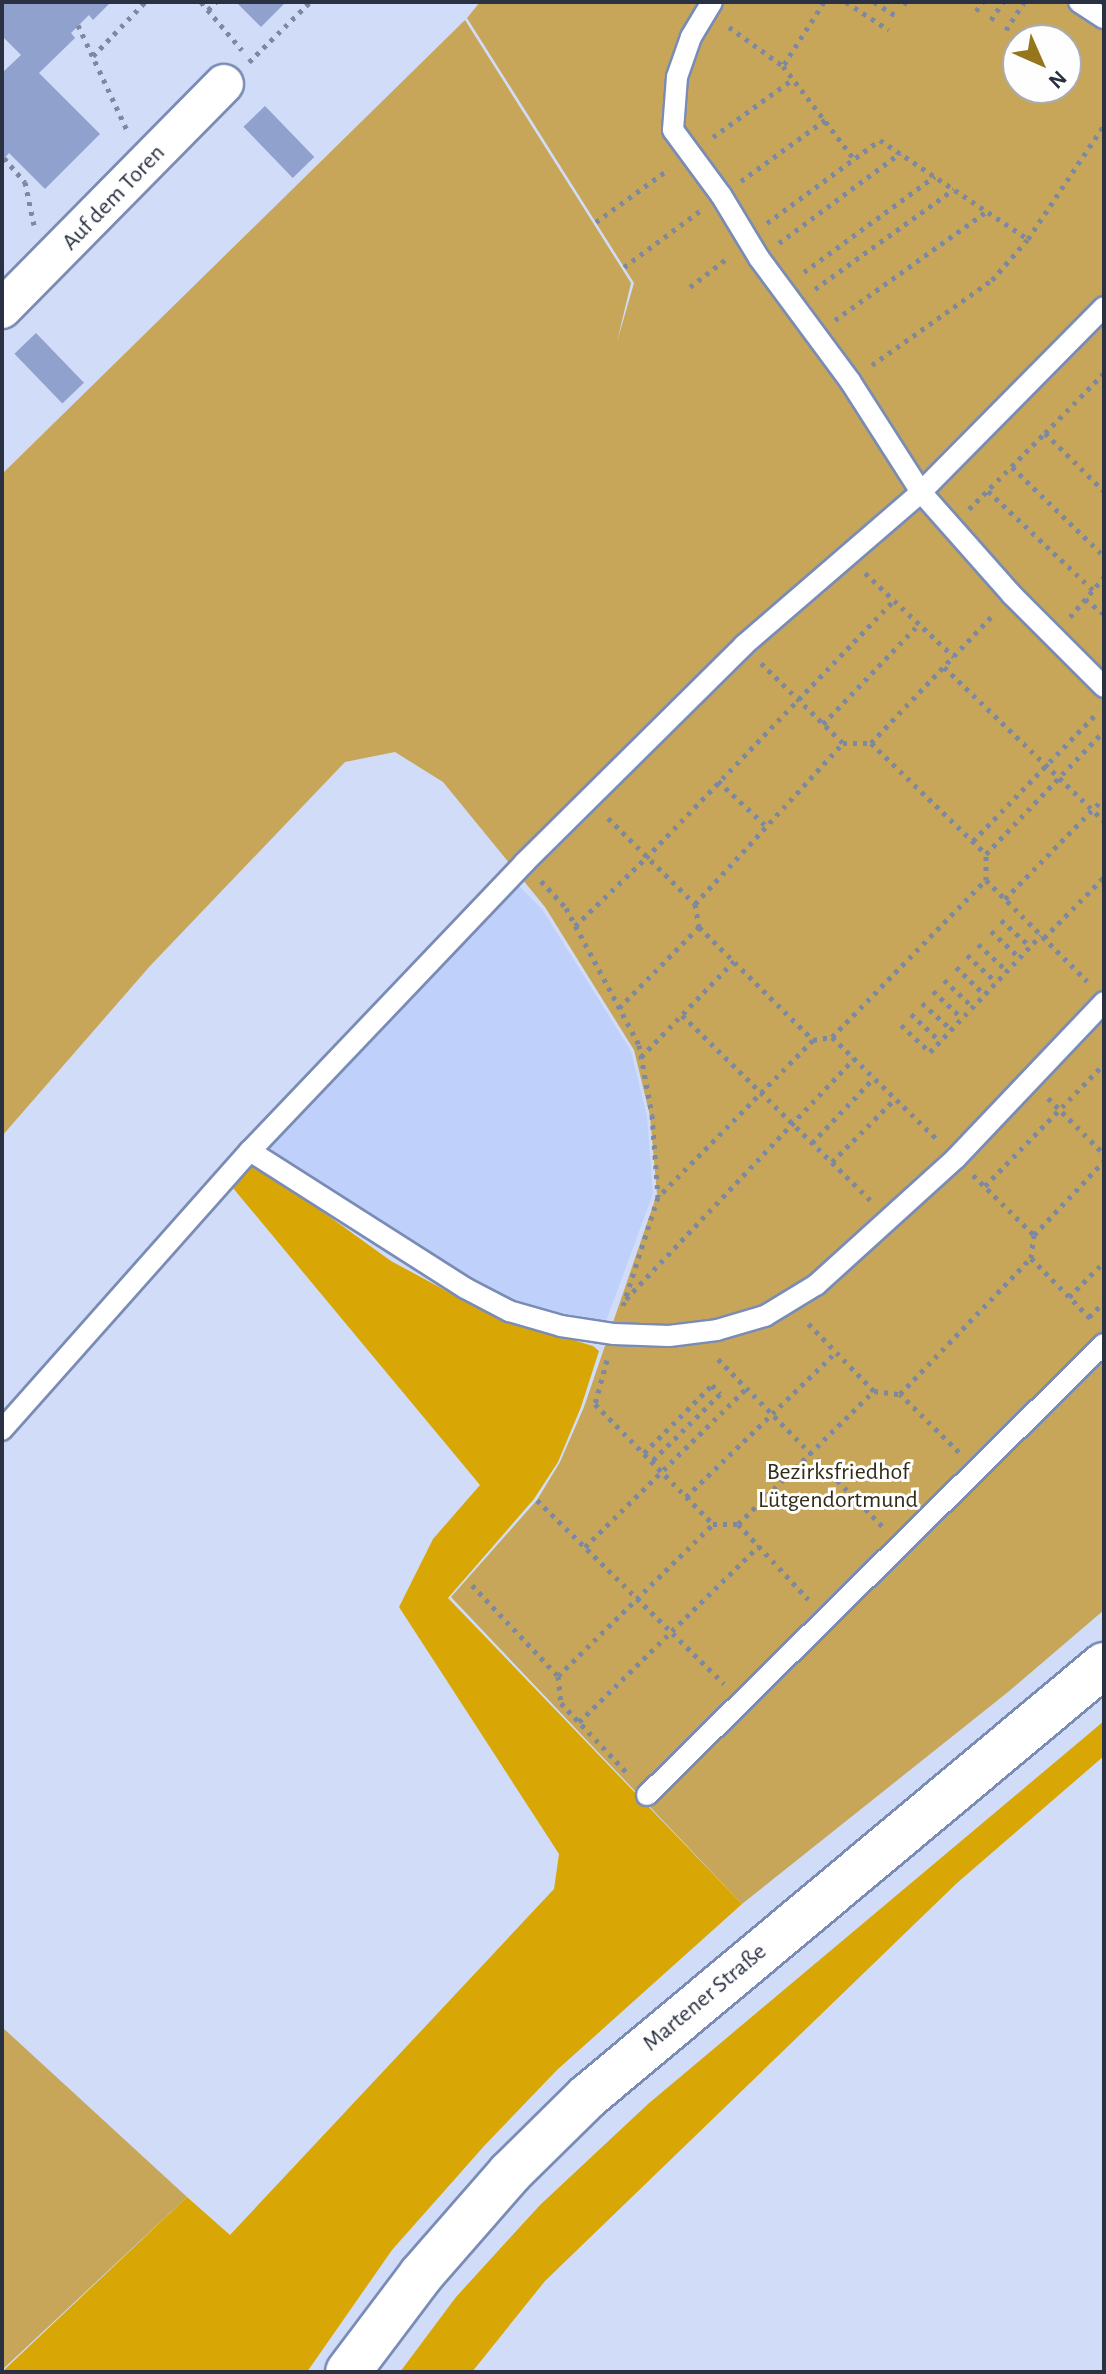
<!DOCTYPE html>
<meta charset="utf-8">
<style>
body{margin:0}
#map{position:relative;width:1106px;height:2374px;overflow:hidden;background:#d1ddf8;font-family:"Alegreya Sans",sans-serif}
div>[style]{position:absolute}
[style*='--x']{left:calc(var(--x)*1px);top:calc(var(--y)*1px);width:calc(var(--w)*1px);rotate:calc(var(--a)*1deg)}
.built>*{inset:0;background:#bfd1fb}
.green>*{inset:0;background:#c7a659}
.forest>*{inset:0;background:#d9a705}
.building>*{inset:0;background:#8fa1cc;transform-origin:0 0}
.path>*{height:5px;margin-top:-2.5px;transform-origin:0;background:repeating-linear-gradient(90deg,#7e889f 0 4px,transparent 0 10px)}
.roads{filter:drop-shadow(2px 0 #7a8cb6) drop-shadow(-2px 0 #7a8cb6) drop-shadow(0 2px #7a8cb6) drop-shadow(0 -2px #7a8cb6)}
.lane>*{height:20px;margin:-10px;padding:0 10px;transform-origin:10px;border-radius:10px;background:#fff}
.street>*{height:38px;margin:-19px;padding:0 19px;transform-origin:19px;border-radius:19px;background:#fff}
.secondary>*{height:44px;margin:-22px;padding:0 22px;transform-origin:22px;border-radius:22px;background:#fff}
span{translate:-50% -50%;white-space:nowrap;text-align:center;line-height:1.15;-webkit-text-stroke:6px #fefefe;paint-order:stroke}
.street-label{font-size:24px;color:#2a3143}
.park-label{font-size:24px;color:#342b16}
.frame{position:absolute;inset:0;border:4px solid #2a3143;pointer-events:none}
.north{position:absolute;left:1002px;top:24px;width:80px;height:80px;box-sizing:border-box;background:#fefefe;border:2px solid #a9acb3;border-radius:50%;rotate:135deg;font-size:22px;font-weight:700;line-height:32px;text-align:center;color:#2a3143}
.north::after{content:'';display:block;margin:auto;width:28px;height:36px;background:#96751d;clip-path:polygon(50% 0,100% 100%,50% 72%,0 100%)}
</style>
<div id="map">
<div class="built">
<i style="clip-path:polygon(518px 885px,542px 909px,631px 1051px,647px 1116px,653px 1194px,606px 1321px,528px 1307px,470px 1282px,268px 1147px)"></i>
</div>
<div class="green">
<i style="clip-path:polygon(evenodd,480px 2px,1104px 2px,1104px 1610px,1008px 1692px,742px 1904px,451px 1597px,537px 1500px,560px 1462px,584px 1407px,657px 1194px,650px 1116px,634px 1050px,545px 907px,443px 782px,395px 752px,345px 762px,150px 966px,2px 1136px,2px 474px,465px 20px,631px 283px,617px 342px,634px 283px,467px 18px,480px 2px,1018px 40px,1066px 40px,1066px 88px,1018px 88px,1018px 40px)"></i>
<i style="clip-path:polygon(2px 2027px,187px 2197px,2px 2370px)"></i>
</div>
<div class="forest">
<i style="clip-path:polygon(255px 1163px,391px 1261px,491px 1315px,593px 1346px,599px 1351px,581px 1407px,558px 1462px,534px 1499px,448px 1598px,742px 1904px,557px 2070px,485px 2145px,392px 2250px,307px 2372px,2px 2372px,187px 2197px,230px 2235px,554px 1889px,559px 1854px,399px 1607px,433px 1539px,480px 1485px,233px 1188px)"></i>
<i style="clip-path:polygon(1104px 1721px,1104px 1756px,957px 1883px,545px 2281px,472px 2372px,400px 2372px,456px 2297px,540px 2205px,648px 2104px)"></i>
</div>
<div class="building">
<i style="clip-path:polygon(2px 2px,111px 2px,93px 20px,89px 15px,71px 33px,75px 38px,39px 73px,100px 134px,45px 189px,9px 153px,2px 161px,2px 73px,21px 55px,2px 36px)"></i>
<i style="clip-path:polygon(236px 2px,286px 2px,261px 27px)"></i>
<i style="left:265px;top:106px;width:71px;height:30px;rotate:46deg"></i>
<i style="left:36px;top:333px;width:69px;height:30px;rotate:46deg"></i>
</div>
<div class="path">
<i style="--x:201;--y:2;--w:63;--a:49.5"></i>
<i style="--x:824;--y:2;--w:76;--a:122.6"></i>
<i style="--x:783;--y:66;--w:117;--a:52.6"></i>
<i style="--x:846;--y:2;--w:51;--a:33.1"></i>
<i style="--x:874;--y:2;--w:28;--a:32"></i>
<i style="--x:904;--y:2;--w:4;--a:34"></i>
<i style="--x:962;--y:3;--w:1;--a:-90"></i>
<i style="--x:208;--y:10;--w:11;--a:-45"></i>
<i style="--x:976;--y:11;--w:11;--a:-52"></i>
<i style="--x:991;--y:20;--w:22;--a:-56"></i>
<i style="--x:78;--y:25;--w:116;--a:65"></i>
<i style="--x:729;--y:27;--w:67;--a:35.8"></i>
<i style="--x:1006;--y:30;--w:33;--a:-57"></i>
<i style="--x:93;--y:56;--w:75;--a:-46.1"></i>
<i style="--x:249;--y:62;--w:86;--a:-44.5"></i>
<i style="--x:713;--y:137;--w:99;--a:-35.9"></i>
<i style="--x:4;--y:158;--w:32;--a:49"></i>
<i style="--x:25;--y:182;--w:44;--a:78.2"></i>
<i style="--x:741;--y:181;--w:104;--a:-36"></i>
<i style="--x:596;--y:222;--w:90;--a:-36"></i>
<i style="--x:767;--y:223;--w:140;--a:-36.3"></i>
<i style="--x:880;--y:140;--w:178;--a:33.8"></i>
<i style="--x:779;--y:243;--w:151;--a:-36.6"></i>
<i style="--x:624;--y:267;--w:96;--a:-36.5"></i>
<i style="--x:804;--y:272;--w:162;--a:-36.2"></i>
<i style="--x:690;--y:287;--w:49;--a:-37.6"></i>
<i style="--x:815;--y:289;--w:171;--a:-35.7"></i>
<i style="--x:835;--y:320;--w:187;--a:-35.6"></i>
<i style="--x:872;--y:365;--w:147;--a:-35.3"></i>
<i style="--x:992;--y:280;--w:55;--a:-48.7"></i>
<i style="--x:1028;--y:239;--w:137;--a:-56.3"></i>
<i style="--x:1104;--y:373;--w:84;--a:134.5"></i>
<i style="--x:1045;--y:433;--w:83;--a:44.5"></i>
<i style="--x:1012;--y:467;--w:128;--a:44.1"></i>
<i style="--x:988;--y:491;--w:144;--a:43.3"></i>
<i style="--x:969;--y:509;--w:107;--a:-45"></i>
<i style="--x:865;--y:573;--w:122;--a:43.3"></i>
<i style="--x:1085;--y:599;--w:24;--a:38"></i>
<i style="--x:1070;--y:617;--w:52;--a:-49.6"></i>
<i style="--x:761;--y:663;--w:115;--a:44.3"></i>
<i style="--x:944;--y:667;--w:222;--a:43.9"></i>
<i style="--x:823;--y:724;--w:139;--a:-46.2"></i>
<i style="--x:871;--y:743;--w:160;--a:44"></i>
<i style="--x:718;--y:781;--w:64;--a:43.1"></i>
<i style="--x:608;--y:818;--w:122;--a:44.7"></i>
<i style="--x:695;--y:904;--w:23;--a:80"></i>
<i style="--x:699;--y:927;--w:161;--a:44.7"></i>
<i style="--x:813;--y:1040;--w:221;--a:134.6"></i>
<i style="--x:973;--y:841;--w:180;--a:-45.9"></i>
<i style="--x:986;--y:880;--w:143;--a:45"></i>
<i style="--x:541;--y:881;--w:37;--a:47"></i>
<i style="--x:566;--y:908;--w:155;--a:61.9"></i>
<i style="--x:639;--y:1045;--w:71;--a:79.5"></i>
<i style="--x:652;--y:1115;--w:82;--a:85.8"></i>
<i style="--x:658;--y:1197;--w:118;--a:107.8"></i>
<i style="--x:1005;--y:899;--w:141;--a:-45.6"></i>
<i style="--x:695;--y:904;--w:219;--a:-47.4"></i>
<i style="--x:843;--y:743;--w:28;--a:0"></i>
<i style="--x:871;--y:743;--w:177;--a:-46.4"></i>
<i style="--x:1001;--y:920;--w:39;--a:42"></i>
<i style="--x:575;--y:926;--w:98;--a:-43.8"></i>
<i style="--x:646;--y:858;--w:358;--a:-46.1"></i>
<i style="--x:991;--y:931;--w:38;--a:43"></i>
<i style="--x:1044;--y:938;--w:86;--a:-45.5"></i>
<i style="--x:978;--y:944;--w:40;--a:43"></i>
<i style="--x:967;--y:955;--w:40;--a:43"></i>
<i style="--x:956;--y:967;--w:39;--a:44"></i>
<i style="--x:944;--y:980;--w:40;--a:43"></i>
<i style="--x:933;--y:991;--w:40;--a:43"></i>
<i style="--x:922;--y:1003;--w:39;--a:42"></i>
<i style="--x:619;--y:1008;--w:114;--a:-45.4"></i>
<i style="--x:911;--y:1014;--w:40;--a:43"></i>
<i style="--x:682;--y:1015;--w:265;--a:44.5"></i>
<i style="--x:901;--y:1025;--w:40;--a:43"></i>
<i style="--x:930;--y:1052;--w:161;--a:-46.5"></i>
<i style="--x:832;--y:1037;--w:220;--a:-45.6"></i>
<i style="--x:986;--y:880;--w:26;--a:-90"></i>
<i style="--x:986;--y:854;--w:170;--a:-46.2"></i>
<i style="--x:813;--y:1040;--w:19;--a:-9"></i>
<i style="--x:832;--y:1037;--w:148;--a:44.2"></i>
<i style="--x:641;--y:1057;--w:134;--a:-45.9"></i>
<i style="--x:1048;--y:1098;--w:79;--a:45"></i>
<i style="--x:812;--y:1143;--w:90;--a:-46.4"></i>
<i style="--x:832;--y:1162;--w:89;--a:-45"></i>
<i style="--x:973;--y:1175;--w:86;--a:44.5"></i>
<i style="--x:1034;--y:1235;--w:102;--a:-46.6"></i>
<i style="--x:985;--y:1186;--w:170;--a:-45.7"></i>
<i style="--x:1031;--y:1258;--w:23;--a:-83"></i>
<i style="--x:1069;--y:1297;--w:49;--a:-45"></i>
<i style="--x:626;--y:1299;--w:331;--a:-46.5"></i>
<i style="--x:1089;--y:1317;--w:21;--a:-45"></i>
<i style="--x:718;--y:1359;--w:234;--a:45.5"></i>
<i style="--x:607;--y:1360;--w:46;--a:105.3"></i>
<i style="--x:595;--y:1404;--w:168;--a:45.5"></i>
<i style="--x:713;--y:1524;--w:25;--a:0"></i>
<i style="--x:738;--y:1524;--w:103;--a:47"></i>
<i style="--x:874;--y:1391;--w:26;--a:7"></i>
<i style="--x:959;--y:1452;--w:83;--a:-135.5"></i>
<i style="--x:900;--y:1394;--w:189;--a:-46.1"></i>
<i style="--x:1031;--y:1258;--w:87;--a:45.5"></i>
<i style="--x:644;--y:1453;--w:96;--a:-45"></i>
<i style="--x:712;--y:1385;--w:12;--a:48"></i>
<i style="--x:720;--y:1394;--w:95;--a:135.4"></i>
<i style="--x:686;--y:1497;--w:209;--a:-44"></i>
<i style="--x:537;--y:1500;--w:262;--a:44.5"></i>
<i style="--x:738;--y:1524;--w:190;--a:-44.4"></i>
<i style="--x:874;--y:1391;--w:96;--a:-134.2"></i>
<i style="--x:585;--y:1547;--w:227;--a:-44.5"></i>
<i style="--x:472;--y:1585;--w:125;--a:46.6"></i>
<i style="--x:558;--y:1676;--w:27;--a:84"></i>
<i style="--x:561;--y:1703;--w:99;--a:46.6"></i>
<i style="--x:558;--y:1676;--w:217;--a:-44.4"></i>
<i style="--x:579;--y:1722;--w:252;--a:-44.4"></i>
</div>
<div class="roads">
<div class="lane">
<i style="--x:712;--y:2;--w:41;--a:121"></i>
<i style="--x:691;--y:37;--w:42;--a:109.3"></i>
<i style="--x:677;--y:77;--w:53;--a:94.3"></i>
<i style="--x:673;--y:130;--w:81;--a:53.6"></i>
<i style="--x:721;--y:195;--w:74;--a:58.9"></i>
<i style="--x:759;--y:258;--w:153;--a:53.5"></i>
<i style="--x:850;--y:381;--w:132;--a:57.4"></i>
<i style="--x:921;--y:492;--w:137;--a:48.5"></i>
<i style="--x:1012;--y:595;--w:130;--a:45"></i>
<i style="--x:1079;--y:2;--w:30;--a:33"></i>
<i style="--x:250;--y:1151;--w:255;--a:32.5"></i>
<i style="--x:465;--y:1288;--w:50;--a:27.6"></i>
<i style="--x:509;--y:1311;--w:54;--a:16.1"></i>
<i style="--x:561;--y:1326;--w:54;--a:8.6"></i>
<i style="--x:614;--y:1334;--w:55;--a:2.1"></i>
<i style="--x:669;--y:1336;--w:48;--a:-7.1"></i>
<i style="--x:717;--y:1330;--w:50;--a:-16.3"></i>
<i style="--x:765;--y:1316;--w:60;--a:-31.3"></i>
<i style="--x:816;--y:1285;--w:189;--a:-42.2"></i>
<i style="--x:956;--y:1158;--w:215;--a:-46.5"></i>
<i style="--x:2;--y:1430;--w:373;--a:-48.4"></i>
<i style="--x:250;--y:1151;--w:398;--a:-46.4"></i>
<i style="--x:524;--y:863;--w:310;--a:-44.7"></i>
<i style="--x:744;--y:645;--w:234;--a:-40.8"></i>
<i style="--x:921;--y:492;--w:260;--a:-45.3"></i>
<i style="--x:647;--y:1795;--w:642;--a:-44.62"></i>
</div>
<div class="street">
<i style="--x:2;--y:309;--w:316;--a:-45.4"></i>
</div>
<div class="secondary">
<i style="--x:348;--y:2372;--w:121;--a:-53"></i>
<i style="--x:421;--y:2275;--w:135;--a:-48.9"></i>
<i style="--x:510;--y:2173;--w:108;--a:-44.6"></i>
<i style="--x:587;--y:2097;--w:674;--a:-39.88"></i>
</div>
</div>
<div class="street-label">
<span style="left:114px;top:198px;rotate:-46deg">Auf dem Toren</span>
<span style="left:705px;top:1998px;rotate:-40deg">Martener Straße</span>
</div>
<div class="park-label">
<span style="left:838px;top:1487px">Bezirksfriedhof<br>Lütgendortmund</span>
</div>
<div class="frame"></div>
<div class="north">N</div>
</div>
